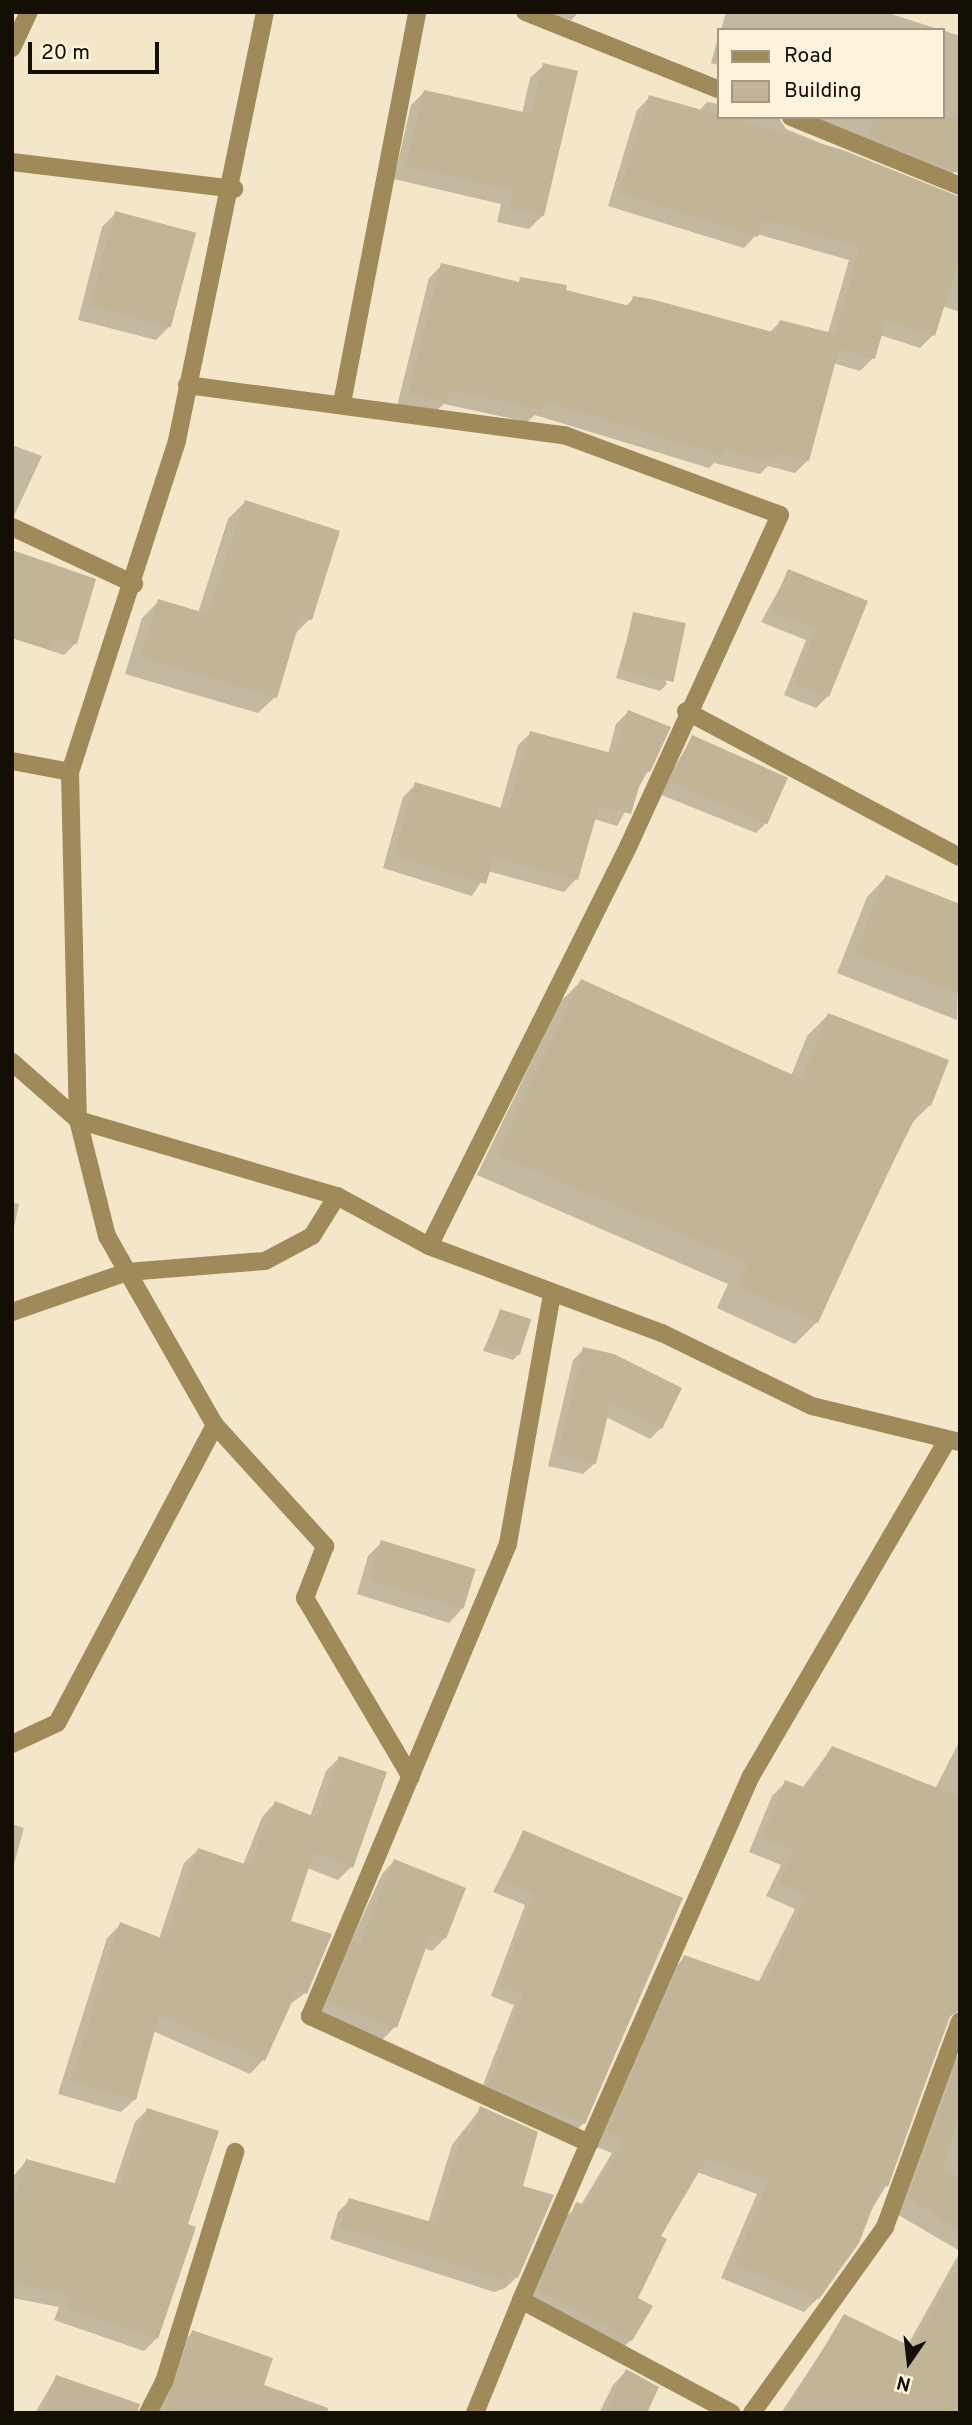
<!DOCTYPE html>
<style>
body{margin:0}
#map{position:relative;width:972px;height:2425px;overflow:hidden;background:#f4e6c8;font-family:Overpass,sans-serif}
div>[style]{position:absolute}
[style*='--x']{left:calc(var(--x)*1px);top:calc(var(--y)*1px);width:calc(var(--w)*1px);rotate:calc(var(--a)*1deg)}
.shadow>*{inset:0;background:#0003}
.building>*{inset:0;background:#c1b497;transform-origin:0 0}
.minor>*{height:18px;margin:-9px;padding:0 9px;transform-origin:9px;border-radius:9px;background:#9f8a5a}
span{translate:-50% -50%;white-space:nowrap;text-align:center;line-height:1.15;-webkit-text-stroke:7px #fff4db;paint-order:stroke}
.frame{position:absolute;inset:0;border:14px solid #130f05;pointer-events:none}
.legend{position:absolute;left:717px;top:28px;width:228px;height:91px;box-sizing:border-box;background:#fff4db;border:2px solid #a19885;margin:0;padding:9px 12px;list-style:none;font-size:21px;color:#130f05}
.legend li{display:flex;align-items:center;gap:14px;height:35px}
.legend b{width:35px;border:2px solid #a19885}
.north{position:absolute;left:874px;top:2327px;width:70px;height:70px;-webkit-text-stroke:5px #fff4db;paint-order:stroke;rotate:194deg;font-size:19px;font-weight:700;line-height:28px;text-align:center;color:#130f05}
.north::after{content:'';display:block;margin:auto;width:24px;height:32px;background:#130f05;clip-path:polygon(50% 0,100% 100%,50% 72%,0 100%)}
.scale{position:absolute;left:28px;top:42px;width:131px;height:32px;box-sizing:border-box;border:4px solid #130f05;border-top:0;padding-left:9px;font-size:21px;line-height:24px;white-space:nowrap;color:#130f05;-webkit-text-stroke:5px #fff4db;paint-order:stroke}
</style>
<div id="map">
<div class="shadow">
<i style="clip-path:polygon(547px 12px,579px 12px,571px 20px)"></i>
<i style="clip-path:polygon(726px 12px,885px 12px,941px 30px,721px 30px)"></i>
<i style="clip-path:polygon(942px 30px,960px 36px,960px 164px,944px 185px,785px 117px,942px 117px)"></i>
<i style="clip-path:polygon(718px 38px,718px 65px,711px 63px)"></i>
<i style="clip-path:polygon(544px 65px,543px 215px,529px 229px,497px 222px,501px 204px,394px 179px,411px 105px,424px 92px,522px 114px,530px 78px)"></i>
<i style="clip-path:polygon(650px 97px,699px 111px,707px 102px,718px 104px,718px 117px,779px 118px,786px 129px,947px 195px,960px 212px,960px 312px,942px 306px,933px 335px,920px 348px,880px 335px,873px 358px,860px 371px,833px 363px,808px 460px,795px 473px,768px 466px,760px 474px,714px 463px,709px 468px,535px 415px,527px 422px,444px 404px,433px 414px,397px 406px,429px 278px,442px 265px,625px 307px,634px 298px,769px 333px,780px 322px,828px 333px,849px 260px,757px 234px,744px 248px,608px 206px,637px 110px)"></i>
<i style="clip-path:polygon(116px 213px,170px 326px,156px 340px,78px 320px,102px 227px)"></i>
<i style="clip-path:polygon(12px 445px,42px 456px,12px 520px)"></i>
<i style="clip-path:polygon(245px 502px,338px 532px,310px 619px,293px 636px,275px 697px,258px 713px,125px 674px,142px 618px,159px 601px,198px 613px,228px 519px)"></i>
<i style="clip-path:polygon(12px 552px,76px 643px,64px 655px,12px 638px)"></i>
<i style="clip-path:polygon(789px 571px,866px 602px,828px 696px,816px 708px,784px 695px,806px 640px,761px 622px)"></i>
<i style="clip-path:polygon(634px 614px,667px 684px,660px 691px,616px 678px)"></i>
<i style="clip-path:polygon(628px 712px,648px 771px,617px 826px,594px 819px,576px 879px,564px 892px,488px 871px,472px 896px,383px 868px,403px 797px,416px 784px,500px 809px,518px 745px,531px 733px,608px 754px,616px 724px)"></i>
<i style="clip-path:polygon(692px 737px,770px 819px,756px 833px,659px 794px)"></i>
<i style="clip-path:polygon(886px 877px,960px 906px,957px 1020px,837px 973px,867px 897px)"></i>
<i style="clip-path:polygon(581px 981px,791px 1076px,807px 1036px,828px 1015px,930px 1105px,912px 1123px,817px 1322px,795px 1344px,717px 1308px,728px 1284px,477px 1175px,560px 1002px)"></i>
<i style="clip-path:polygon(12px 1203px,19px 1204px,12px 1238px)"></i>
<i style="clip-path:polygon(500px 1311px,519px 1354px,513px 1360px,483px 1351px)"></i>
<i style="clip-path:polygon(584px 1349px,661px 1428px,650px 1439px,606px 1417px,595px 1463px,583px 1474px,548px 1466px,573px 1360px)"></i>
<i style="clip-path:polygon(382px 1542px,462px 1609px,449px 1623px,357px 1594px,368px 1556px)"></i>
<i style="clip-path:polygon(960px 1740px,955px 2004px,886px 2186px,818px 2298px,804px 2312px,721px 2278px,757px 2194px,697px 2172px,659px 2237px,636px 2299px,631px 2340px,617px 2354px,525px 2303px,563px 2218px,581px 2205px,612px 2153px,594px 2146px,671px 1971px,685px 1957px,758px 1983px,795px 1909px,766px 1896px,781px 1865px,749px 1852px,772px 1796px,786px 1782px,802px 1788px,832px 1748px,935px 1789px)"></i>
<i style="clip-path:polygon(339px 1758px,351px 1867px,338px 1880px,307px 1868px,289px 1922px,305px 1993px,288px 2006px,263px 2060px,250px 2074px,153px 2031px,135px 2099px,121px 2112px,58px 2094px,107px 1938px,121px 1924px,159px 1939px,184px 1863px,198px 1850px,243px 1865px,262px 1817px,275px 1803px,310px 1817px,326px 1771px)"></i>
<i style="clip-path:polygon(12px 1824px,24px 1828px,12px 1871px)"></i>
<i style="clip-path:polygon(523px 1832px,584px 2123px,573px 2133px,479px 2095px,514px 2005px,491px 1996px,525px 1905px,493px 1892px)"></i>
<i style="clip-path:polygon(394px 1861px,445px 1938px,432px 1951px,424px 1948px,395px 2027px,382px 2040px,317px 2015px,382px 1874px)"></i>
<i style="clip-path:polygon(960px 2054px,960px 2251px,895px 2213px,948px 2066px)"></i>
<i style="clip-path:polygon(481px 2108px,521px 2187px,517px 2277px,505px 2288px,494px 2292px,330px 2239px,338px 2212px,350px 2200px,428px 2223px,452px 2145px)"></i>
<i style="clip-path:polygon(147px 2110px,186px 2225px,157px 2338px,144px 2351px,54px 2320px,59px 2307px,12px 2298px,12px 2178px,26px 2161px,114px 2185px,135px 2122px)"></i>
<i style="clip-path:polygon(960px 2252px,960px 2391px,946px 2413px,781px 2413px,845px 2316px,907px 2346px)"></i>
<i style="clip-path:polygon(192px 2333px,261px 2386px,273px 2413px,156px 2413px,178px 2346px)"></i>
<i style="clip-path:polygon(626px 2371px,645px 2413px,599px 2413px,613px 2385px)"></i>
<i style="clip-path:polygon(56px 2377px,138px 2405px,138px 2413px,35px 2413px)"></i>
</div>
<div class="building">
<i style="clip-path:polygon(543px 63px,578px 71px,544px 216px,510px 208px,514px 190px,406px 166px,424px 90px,532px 114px)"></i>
<i style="clip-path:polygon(649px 95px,843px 150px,960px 197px,960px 256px,935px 336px,886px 320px,875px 359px,839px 349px,809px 461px,777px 453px,774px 462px,725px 450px,724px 456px,544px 401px,542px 410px,450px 390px,447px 403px,409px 393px,441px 263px,519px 282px,520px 277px,567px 285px,566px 290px,630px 306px,633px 296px,651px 299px,776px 333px,780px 320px,836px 334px,860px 247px,763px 220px,758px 237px,619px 193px)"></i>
<i style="clip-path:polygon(875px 117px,960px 117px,960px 174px,869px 136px)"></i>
<i style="left:115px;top:211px;width:84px;height:98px;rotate:15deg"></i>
<i style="clip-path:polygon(245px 500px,340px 531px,312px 620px,301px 617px,277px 698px,141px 657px,158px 599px,208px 614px)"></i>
<i style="clip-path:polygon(12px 550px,96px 579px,77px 644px,55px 638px,51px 650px,12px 638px)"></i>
<i style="clip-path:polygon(788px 569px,868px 601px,829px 697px,794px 684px,816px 629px,771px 611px)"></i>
<i style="left:633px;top:612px;width:54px;height:60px;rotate:12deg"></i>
<i style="clip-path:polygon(628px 710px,671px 727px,650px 772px,644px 770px,631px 814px,599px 806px,578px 880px,494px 857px,486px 884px,394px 856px,415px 782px,508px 810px,530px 731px,615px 754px)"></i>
<i style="left:692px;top:735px;width:105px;height:51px;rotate:24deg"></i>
<i style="clip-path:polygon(886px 875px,960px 904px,960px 994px,855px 953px)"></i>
<i style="clip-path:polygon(581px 979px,802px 1079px,828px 1013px,949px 1060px,931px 1106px,923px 1103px,887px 1173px,818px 1323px,737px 1286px,748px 1263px,497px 1154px)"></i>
<i style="left:500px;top:1309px;width:33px;height:38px;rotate:18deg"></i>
<i style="clip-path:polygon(583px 1347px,614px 1354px,682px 1388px,662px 1429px,611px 1403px,596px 1464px,558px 1455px)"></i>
<i style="left:381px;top:1540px;width:99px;height:42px;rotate:17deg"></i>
<i style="clip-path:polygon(832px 1746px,960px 1797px,960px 2010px,949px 2017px,888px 2187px,882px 2183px,859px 2243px,819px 2299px,734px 2264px,769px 2180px,707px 2158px,661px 2236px,667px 2239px,638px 2298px,653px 2306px,632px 2341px,538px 2289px,576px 2202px,586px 2205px,625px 2139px,606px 2132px,684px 1955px,764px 1983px,807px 1895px,779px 1882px,794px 1851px,762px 1838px,785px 1780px,806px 1788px)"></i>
<i style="clip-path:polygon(339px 1756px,387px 1772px,353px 1868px,314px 1852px,291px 1921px,332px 1934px,307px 1994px,297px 1991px,265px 2061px,159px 2015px,136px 2100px,71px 2081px,120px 1922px,166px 1940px,198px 1848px,250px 1866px,275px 1801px,318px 1818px)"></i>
<i style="clip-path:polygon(523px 1830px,683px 1898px,585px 2124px,489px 2085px,523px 1994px,500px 1986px,534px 1894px,502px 1881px)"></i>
<i style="clip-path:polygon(394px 1859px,466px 1888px,446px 1939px,431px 1934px,397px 2028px,328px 2002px,354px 1941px,361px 1943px)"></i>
<i style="clip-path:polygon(960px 2055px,960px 2114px,942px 2168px,960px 2178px,960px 2230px,908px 2198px)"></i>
<i style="clip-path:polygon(480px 2106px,538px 2132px,523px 2186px,554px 2195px,518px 2278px,509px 2273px,507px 2281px,340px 2227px,349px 2198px,435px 2223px,463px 2131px,470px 2133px)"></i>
<i style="clip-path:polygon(147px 2108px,219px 2131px,188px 2224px,196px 2227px,158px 2339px,66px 2308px,70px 2295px,12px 2283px,12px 2207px,26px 2159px,121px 2185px)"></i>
<i style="clip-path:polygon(960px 2260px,960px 2413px,785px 2413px,844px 2314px,912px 2347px)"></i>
<i style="clip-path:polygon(192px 2330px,273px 2358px,264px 2385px,328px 2408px,327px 2413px,164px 2413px)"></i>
<i style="clip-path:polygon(626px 2369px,659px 2387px,647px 2413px,605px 2413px)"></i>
<i style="clip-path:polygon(56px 2375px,140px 2404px,137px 2413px,43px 2413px)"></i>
</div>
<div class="minor">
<i style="--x:265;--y:12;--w:438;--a:101.6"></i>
<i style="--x:177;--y:441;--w:348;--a:107.9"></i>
<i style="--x:70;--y:772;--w:348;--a:88.7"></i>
<i style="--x:78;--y:1120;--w:270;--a:16.4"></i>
<i style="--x:337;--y:1196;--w:105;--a:28.5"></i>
<i style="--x:429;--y:1246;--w:249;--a:20.5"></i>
<i style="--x:662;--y:1333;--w:167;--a:26"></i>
<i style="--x:812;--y:1406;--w:152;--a:13.7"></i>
<i style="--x:525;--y:12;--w:208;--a:21.8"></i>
<i style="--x:12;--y:48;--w:40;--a:-65"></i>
<i style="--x:791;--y:117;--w:183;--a:22.2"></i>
<i style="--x:12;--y:162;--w:224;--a:6.9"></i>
<i style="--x:187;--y:385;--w:380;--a:7.6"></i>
<i style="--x:564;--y:435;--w:230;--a:20.3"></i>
<i style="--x:780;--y:515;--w:363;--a:114.6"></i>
<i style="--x:629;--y:845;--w:448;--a:116.5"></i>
<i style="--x:342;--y:403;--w:398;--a:-79.1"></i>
<i style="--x:12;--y:527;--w:135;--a:25"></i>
<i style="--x:686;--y:711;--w:310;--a:28.1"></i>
<i style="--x:12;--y:761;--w:59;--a:10.7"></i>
<i style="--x:12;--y:1062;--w:88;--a:41.3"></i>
<i style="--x:78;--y:1120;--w:120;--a:76"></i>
<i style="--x:107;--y:1236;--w:218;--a:60.3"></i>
<i style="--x:215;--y:1425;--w:337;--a:117.9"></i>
<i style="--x:57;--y:1723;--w:50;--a:155"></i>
<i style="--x:552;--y:1294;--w:254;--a:100"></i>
<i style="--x:508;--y:1544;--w:512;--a:112.76"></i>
<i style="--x:310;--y:2016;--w:307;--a:24.5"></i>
<i style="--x:589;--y:2143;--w:401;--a:-66.2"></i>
<i style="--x:751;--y:1776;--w:389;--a:-59.7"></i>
<i style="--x:12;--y:1312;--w:122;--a:-19.2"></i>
<i style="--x:127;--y:1272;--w:138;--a:-4.6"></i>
<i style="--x:265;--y:1261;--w:53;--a:-28"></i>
<i style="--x:312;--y:1236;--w:47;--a:-58"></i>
<i style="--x:215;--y:1425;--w:164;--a:47.7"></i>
<i style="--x:325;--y:1546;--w:56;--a:111"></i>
<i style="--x:305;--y:1598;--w:208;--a:59.4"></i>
<i style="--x:589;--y:2143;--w:171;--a:113.4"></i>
<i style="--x:521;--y:2300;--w:239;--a:28.2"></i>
<i style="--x:148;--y:2413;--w:35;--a:-63"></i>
<i style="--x:164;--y:2382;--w:241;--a:-72.8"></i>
<i style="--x:475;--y:2413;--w:122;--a:-67.8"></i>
<i style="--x:752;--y:2413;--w:229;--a:-54.4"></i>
<i style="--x:885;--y:2227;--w:219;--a:-70"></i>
</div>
<div class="frame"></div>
<ul class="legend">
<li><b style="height:9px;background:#9f8a5a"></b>Road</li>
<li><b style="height:19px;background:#c1b497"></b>Building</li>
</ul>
<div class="north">N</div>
<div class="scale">20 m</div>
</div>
